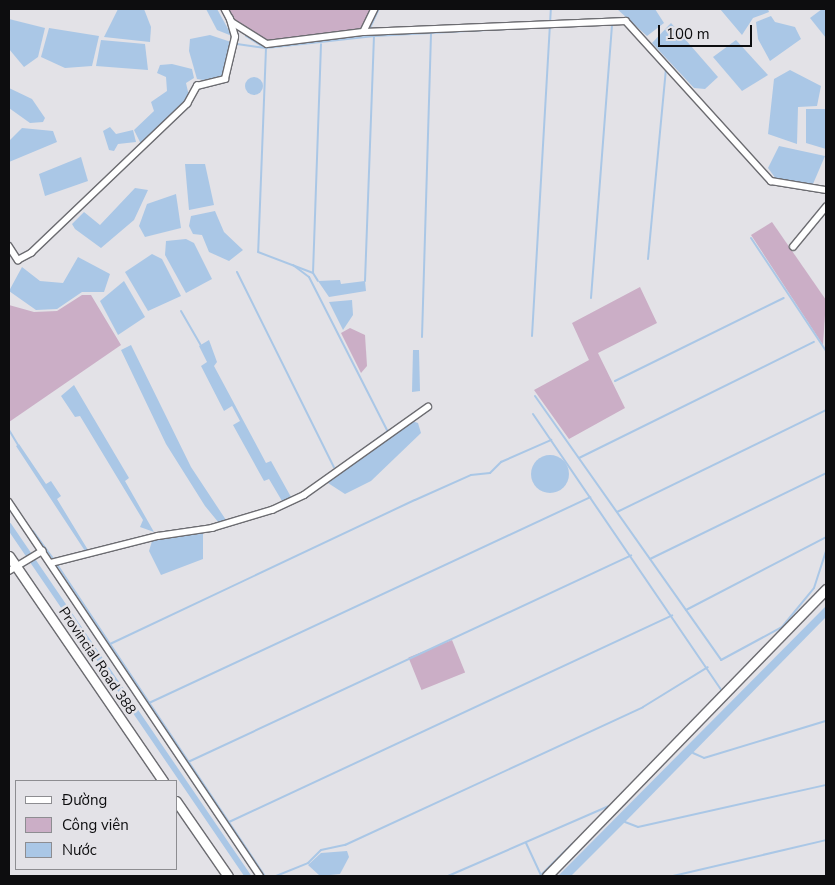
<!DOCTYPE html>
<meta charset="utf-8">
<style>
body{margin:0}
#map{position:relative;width:835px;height:885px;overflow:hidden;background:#e3e2e7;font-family:"Nunito Sans",sans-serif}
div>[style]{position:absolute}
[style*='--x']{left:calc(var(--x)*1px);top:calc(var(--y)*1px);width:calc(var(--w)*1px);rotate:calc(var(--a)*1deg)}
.green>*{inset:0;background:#cbaec6;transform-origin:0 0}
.water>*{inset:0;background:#aac7e6}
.round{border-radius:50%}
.stream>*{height:2px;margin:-1px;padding:0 1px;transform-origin:1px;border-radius:1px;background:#aac7e6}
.canal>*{height:6px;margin:-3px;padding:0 3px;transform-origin:3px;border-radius:3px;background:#aac7e6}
.roads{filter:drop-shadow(1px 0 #6c6c71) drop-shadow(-1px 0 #6c6c71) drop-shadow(0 1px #6c6c71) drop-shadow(0 -1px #6c6c71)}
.street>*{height:5.5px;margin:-2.75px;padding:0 2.75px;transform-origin:2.75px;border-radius:2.75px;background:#fff}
.secondary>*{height:9px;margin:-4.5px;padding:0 4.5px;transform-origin:4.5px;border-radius:4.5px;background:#fff}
span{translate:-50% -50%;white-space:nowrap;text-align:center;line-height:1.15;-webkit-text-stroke:5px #e3e2e7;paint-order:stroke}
.street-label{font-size:14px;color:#0d0d0f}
.frame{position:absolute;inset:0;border:10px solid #0d0d0f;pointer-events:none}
.legend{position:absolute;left:15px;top:780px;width:162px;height:90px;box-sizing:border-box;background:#e3e2e7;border:1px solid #8d8d91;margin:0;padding:6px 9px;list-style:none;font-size:15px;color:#0d0d0f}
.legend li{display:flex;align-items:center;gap:10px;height:25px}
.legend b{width:25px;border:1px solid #8d8d91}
.scale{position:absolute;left:658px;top:25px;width:94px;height:22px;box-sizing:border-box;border:2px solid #0d0d0f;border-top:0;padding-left:6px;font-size:15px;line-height:18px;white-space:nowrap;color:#0d0d0f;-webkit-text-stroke:4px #e3e2e7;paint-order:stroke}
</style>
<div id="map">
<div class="green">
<i style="clip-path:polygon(227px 9px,373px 9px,366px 24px,355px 32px,270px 43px,233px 21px)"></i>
<i style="clip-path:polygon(772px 222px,826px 300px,823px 345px,751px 235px)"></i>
<i style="clip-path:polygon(640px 287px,657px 323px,598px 353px,625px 408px,569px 439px,534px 390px,589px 360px,572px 323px)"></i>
<i style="clip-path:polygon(82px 295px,91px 295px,121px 345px,9px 422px,9px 305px,34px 312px,57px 311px)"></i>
<i style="clip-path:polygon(350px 328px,365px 335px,367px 366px,361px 373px,341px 333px)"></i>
<i style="left:452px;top:640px;width:35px;height:47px;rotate:68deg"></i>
</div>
<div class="water">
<i style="clip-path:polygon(118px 9px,144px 9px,151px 27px,150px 42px,104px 37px)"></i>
<i style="clip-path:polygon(206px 9px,217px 9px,232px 36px,217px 30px)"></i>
<i style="clip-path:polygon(617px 9px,655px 9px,664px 23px,647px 36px)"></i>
<i style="clip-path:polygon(720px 9px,768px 9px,769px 12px,753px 18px,742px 35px)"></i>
<i style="clip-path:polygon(822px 9px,826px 9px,826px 38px,810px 18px)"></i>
<i style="clip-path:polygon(771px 16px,775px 22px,795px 27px,801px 39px,770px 61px,758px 39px,756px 22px)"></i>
<i style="clip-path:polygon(9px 19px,45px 28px,38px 57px,24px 67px,9px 49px)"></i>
<i style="clip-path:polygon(671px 23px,718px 77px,705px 89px,694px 88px,652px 43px)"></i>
<i style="clip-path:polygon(49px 28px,99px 36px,92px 66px,65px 68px,41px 57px)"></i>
<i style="clip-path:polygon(210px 35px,231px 42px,225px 75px,204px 80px,197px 79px,189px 51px,190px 39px)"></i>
<i style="clip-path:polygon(101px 40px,145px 44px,148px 70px,96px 66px)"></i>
<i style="clip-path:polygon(736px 40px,768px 75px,742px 91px,713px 57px)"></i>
<i style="clip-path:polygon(172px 64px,192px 69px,194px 78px,186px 83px,189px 96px,141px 144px,134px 130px,154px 111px,151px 102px,167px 91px,166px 77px,157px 73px,160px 65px)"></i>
<i style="clip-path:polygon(790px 70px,821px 86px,817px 106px,798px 107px,797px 144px,768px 134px,774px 79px)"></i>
<i class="round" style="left:245px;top:77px;width:18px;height:18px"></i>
<i style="clip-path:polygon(9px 88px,32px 99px,45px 118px,43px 122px,30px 123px,9px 108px)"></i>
<i style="clip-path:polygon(806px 109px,826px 109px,826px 149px,806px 143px)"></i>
<i style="clip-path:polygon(110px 127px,116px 134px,133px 130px,136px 142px,118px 144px,114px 151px,109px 150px,103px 131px)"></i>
<i style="clip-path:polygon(22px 128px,53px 131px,57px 142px,9px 162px,9px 141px)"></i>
<i style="clip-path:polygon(779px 146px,825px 156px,813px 184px,776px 179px,768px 168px)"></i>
<i style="clip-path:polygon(81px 157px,88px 181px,45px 196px,39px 174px)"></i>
<i style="clip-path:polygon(185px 164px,205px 164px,214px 205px,189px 210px)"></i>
<i style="clip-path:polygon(135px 188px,148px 190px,134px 220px,101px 248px,75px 229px,72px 224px,84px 212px,100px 225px)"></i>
<i style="clip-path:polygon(176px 194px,181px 228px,145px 237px,139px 226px,147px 204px)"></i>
<i style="clip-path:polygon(215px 211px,224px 232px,243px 250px,229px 261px,209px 252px,202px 235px,193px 234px,189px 226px,191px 216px)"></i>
<i style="clip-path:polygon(186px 239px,194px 243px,212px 279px,186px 293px,165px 255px,166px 241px)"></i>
<i style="clip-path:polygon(152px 254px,162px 259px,181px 296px,148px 311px,125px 272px)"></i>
<i style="clip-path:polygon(78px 257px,110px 274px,104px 292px,82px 292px,57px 309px,36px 310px,9px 291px,22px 267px,40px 281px,63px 283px)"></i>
<i style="clip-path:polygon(340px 280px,341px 284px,365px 281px,366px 291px,329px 297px,318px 281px)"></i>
<i style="clip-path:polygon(124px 281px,145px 317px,118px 335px,100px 301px)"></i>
<i style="clip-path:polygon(352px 300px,353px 315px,343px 330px,329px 302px)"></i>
<i style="clip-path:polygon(209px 340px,217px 362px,214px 366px,266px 463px,271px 461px,291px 497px,282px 501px,269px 479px,264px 481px,233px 425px,240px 421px,232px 406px,224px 411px,201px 366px,207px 362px,199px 346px)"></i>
<i style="clip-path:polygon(131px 345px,191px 467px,226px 520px,219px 523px,205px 506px,166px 444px,121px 350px)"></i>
<i style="clip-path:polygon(413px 350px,419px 350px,420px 391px,412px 392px)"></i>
<i style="clip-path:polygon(74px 385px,129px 478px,125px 481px,154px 532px,140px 527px,143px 520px,80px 416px,75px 417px,61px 396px)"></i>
<i style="clip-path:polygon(412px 421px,418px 423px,421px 433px,371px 481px,345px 494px,328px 483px)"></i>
<i style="clip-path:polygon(19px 444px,46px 484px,51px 481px,61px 496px,57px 499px,88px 550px,85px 551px,16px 446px)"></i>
<i class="round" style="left:531px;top:455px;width:38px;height:38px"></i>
<i style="clip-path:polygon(203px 533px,203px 559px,161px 575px,149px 551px,152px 541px)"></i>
<i style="clip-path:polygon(826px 606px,826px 617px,625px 822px,571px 876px,558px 876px)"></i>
<i style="clip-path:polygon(347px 851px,349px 857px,340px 874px,320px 876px,308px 865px,321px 853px)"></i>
</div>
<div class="stream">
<i style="--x:369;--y:30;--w:23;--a:-65"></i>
<i style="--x:246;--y:36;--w:19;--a:32"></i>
<i style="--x:237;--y:44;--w:29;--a:8"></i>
<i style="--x:266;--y:48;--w:109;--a:-6.3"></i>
<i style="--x:374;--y:36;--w:172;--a:-3"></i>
<i style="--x:266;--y:48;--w:204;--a:92.2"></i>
<i style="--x:258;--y:252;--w:59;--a:20.9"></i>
<i style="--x:313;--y:273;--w:229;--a:-88"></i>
<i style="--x:751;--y:238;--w:136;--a:56.4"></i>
<i style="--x:648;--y:259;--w:192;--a:-84.6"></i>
<i style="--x:293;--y:265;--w:20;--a:37"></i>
<i style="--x:309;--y:277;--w:174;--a:63"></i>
<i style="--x:237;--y:272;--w:218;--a:63.6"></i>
<i style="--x:313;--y:273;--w:9;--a:58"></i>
<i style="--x:365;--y:281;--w:245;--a:-87.9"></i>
<i style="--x:591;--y:298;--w:275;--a:-85.6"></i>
<i style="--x:181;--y:311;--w:39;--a:60"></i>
<i style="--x:532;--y:336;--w:328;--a:-86.7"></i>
<i style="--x:422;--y:337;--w:304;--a:-88.3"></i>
<i style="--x:615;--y:381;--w:188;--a:-26.2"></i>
<i style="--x:535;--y:396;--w:323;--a:54.8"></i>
<i style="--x:721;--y:660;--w:69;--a:-28.4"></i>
<i style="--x:782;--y:627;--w:50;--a:-50.6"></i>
<i style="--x:814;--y:588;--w:38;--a:-72"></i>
<i style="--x:533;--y:414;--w:335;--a:55.7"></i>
<i style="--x:9;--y:430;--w:17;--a:59"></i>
<i style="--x:579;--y:458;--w:262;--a:-26.3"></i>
<i style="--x:325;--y:477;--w:78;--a:-36.1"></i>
<i style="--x:617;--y:512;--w:233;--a:-26"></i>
<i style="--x:33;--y:531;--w:34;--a:54"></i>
<i style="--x:53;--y:559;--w:6;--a:-9"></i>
<i style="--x:165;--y:532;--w:30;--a:-8"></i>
<i style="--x:650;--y:559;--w:196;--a:-26"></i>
<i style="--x:56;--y:563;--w:376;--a:56.3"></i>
<i style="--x:686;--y:610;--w:158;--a:-27.5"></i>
<i style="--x:110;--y:644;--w:337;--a:-25.3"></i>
<i style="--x:415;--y:500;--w:61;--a:-24.1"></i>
<i style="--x:471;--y:475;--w:19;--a:-6"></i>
<i style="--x:490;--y:473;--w:16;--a:-45"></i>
<i style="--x:501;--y:462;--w:55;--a:-23.7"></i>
<i style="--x:149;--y:703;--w:487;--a:-25"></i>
<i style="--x:693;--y:753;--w:12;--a:24"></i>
<i style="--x:704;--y:758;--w:127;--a:-16.9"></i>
<i style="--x:188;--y:762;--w:489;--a:-25"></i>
<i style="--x:229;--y:822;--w:489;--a:-25"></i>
<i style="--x:625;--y:822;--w:14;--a:21"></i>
<i style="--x:638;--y:827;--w:193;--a:-12.6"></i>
<i style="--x:526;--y:843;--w:35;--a:65"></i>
<i style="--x:276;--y:876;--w:35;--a:-22"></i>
<i style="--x:308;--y:863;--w:18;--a:-45"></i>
<i style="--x:321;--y:850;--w:25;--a:-12"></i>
<i style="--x:345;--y:845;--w:328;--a:-24.8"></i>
<i style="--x:643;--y:707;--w:76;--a:-31.6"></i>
<i style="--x:448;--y:876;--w:178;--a:-23.5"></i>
<i style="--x:540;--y:876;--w:45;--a:-45"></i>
<i style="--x:673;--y:876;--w:157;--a:-13.2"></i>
</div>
<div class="canal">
<i style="--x:9;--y:526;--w:424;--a:55.7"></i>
</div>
<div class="roads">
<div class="street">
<i style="--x:225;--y:9;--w:15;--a:62"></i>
<i style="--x:232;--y:22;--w:41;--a:32.2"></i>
<i style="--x:267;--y:44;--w:98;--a:-7.1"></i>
<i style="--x:375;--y:9;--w:25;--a:116"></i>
<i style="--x:364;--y:32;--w:262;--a:-2.4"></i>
<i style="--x:626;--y:21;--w:216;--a:47.8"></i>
<i style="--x:771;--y:181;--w:56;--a:9.3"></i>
<i style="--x:9;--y:246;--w:17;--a:57"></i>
<i style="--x:18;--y:260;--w:15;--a:-28"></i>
<i style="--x:31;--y:253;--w:216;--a:-43.7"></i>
<i style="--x:187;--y:104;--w:21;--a:-61"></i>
<i style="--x:197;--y:86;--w:29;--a:-14"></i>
<i style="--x:225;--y:79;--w:43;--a:-76.6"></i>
<i style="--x:235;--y:37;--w:19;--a:-106"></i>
<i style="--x:793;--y:247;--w:52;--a:-50.5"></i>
<i style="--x:9;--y:502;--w:450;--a:56.1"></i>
<i style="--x:51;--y:563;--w:110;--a:-14.2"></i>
<i style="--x:158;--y:536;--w:55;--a:-8.4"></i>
<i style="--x:212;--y:528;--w:63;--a:-16.7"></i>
<i style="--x:272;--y:510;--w:35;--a:-25"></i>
<i style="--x:304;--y:495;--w:152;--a:-35.4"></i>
<i style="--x:9;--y:571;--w:39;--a:-31"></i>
</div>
<div class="secondary">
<i style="--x:9;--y:556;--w:273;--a:55.6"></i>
<i style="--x:176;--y:801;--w:91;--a:55.3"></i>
<i style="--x:547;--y:876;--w:400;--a:-45.8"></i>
</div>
</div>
<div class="street-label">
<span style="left:97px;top:661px;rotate:56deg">Provincial Road 388</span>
</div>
<div class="frame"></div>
<ul class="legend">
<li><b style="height:6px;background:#fff"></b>Đường</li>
<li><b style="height:14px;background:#cbaec6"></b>Công viên</li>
<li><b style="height:14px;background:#aac7e6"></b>Nước</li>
</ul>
<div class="scale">100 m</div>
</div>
